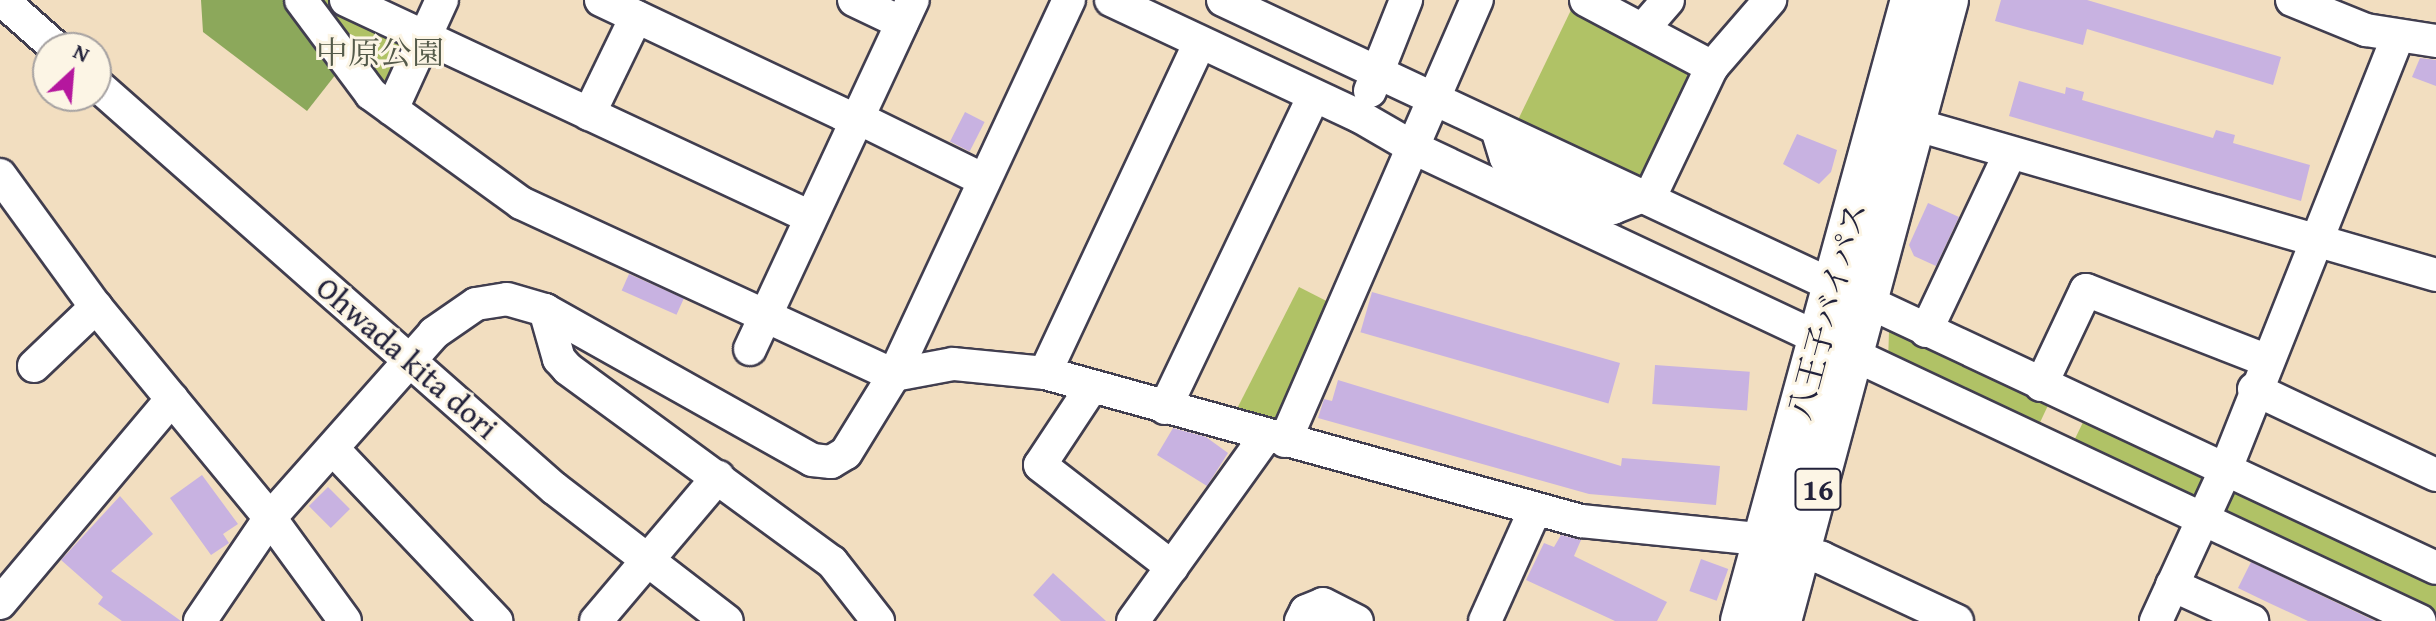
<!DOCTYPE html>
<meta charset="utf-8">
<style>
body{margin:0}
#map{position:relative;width:2436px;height:621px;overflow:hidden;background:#f2dec0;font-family:"Gentium Book Plus","Noto Serif JP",serif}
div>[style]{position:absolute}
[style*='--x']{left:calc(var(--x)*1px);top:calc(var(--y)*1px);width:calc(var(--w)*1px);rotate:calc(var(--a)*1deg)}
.green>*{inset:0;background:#b0c266;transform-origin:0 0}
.forest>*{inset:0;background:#8ca85b}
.building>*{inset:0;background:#c8b2e1;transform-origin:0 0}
.roads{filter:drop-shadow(2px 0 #413e4f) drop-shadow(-2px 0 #413e4f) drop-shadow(0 2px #413e4f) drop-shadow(0 -2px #413e4f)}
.minor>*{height:32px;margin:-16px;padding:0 16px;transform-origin:16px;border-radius:16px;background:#fff}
.highway>*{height:44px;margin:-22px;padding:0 22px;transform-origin:22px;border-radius:22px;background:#fff}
span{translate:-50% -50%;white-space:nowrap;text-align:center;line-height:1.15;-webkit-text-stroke:6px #fcf5e5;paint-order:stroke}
.shield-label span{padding:2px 6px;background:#fcf5e5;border:2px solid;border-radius:6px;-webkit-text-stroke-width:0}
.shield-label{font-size:30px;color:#22223b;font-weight:700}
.park-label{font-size:32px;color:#545a4a}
.street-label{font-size:32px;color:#22223b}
.north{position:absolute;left:32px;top:32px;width:80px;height:80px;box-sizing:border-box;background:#fcf5e5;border:2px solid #a5a1a1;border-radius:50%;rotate:26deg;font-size:22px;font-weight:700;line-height:32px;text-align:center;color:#22223b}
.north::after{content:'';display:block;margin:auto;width:28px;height:36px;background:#b5179e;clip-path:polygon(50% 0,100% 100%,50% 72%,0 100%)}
</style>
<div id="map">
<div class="green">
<i style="clip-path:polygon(301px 0,346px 0,425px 36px,392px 109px)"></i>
<i style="clip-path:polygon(1571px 10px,1686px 71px,1689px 87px,1652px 170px,1635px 177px,1517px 122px)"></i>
<i style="left:1299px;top:287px;width:49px;height:154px;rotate:27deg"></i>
<i style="clip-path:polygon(evenodd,1900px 327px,2436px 576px,2436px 621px,1888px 362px,1889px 331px,1900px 327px,2051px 399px,2086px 416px,2071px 447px,2036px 431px,2051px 399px)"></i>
</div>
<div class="forest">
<i style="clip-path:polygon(201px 0,286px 0,340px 69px,307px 111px,203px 32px)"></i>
</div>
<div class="building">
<i style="clip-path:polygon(2001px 0,2087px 0,2281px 57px,2273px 85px,2087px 29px,2083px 45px,1995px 21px)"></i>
<i style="clip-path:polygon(2420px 58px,2436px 60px,2436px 86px,2412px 77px)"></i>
<i style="clip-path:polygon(2019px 81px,2065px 94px,2066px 87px,2084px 92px,2082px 100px,2213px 138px,2216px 130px,2235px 135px,2233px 143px,2310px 165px,2301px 201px,2009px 116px)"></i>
<i style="left:965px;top:112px;width:22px;height:33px;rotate:27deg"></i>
<i style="clip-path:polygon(1797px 134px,1837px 150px,1831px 172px,1819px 184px,1783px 164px)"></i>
<i style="clip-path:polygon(1928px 203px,1959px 217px,1936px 266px,1914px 256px,1909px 245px)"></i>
<i style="left:629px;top:274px;width:60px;height:18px;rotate:24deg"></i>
<i style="left:1372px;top:292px;width:258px;height:42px;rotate:16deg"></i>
<i style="left:1655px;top:365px;width:95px;height:39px;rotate:4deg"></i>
<i style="clip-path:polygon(1338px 380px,1621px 466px,1622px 458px,1720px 466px,1716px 505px,1589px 494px,1318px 418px,1324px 399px,1332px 401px)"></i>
<i style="clip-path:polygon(1173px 428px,1206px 437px,1228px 453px,1207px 486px,1157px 455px)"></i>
<i style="clip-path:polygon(202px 475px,238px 524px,223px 534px,229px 543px,211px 555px,170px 498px)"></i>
<i style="left:328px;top:487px;width:31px;height:27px;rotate:45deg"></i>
<i style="clip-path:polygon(120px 496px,153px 534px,111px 571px,181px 621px,122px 621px,98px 604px,103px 597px,61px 560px)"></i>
<i style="clip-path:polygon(1561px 535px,1581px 540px,1574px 556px,1667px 602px,1657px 621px,1615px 621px,1526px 580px,1544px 543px,1554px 547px)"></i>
<i style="left:1701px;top:559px;width:29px;height:34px;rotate:20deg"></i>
<i style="clip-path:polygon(2251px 562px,2375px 621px,2308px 621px,2267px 602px,2238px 588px)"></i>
<i style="clip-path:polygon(1053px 573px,1106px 621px,1061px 621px,1033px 595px)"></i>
</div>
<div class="roads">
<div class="minor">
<i style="--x:2;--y:0;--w:72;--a:41.6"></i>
<i style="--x:301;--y:0;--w:117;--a:53.3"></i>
<i style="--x:371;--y:94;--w:185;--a:36"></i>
<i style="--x:521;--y:203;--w:411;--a:24.8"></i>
<i style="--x:894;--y:375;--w:60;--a:-10.6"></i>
<i style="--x:953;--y:364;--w:92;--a:5.6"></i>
<i style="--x:1045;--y:373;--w:556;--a:15.44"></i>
<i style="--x:1581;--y:521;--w:187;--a:5.8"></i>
<i style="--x:1767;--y:540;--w:58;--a:18.1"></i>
<i style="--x:1822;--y:558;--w:149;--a:25"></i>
<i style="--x:346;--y:0;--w:512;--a:25.06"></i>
<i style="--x:601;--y:0;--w:281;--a:25.3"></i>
<i style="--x:854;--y:0;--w:53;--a:25.6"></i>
<i style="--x:1111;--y:0;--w:274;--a:25.1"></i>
<i style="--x:1359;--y:116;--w:66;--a:30.1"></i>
<i style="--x:1416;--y:149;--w:1109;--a:25.18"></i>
<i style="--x:1223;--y:0;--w:1339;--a:25.09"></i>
<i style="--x:1586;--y:0;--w:143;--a:28"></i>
<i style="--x:2292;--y:0;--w:80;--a:22.1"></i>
<i style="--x:2366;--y:30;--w:71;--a:8.9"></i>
<i style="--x:1643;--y:29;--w:38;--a:-49"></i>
<i style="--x:96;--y:84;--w:611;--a:41.42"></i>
<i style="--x:554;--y:488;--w:218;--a:37.6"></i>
<i style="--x:1370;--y:91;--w:98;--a:-68.4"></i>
<i style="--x:392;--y:109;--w:120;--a:-65.4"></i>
<i style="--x:589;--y:114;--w:108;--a:-64.1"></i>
<i style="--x:856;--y:117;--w:143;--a:26.2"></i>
<i style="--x:1917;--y:125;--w:540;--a:16.12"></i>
<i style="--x:1497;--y:129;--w:30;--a:73"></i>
<i style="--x:1506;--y:158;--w:118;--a:25"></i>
<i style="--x:1613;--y:208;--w:31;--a:-22"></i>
<i style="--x:0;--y:175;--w:163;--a:54"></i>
<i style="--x:96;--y:307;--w:273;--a:50.5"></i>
<i style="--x:270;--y:518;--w:127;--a:53.9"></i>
<i style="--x:1649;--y:199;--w:146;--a:-64.5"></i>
<i style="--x:1712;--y:67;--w:89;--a:-49.1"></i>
<i style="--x:545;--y:310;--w:51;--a:74.1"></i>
<i style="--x:559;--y:359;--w:13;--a:48"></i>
<i style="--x:568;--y:369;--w:327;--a:36.2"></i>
<i style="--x:832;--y:562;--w:75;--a:52.1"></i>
<i style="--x:1926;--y:331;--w:197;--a:-64.7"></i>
<i style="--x:750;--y:349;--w:385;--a:-65"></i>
<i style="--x:34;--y:366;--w:86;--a:-43.6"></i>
<i style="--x:1045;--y:373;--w:365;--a:-64.9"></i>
<i style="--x:2041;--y:385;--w:105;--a:-64.7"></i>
<i style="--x:2086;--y:290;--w:193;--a:21.3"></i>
<i style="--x:1091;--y:388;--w:92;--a:123.5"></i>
<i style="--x:1040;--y:465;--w:167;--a:37.7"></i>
<i style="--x:2254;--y:389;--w:201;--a:25.3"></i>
<i style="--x:1165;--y:408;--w:346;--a:-64.5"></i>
<i style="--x:1285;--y:441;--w:481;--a:-66.5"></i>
<i style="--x:334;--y:450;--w:236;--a:46.5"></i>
<i style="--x:2172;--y:585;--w:88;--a:24.2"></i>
<i style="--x:0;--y:603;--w:267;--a:-49.9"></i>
<i style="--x:200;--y:621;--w:125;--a:-55.8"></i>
<i style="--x:270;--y:518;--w:247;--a:-48.4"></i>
<i style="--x:434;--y:333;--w:51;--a:-34.6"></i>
<i style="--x:476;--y:304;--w:31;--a:-9"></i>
<i style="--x:507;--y:299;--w:40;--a:16"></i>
<i style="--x:545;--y:310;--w:306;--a:29.3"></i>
<i style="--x:812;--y:460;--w:19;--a:6"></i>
<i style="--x:831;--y:462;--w:17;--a:-31"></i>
<i style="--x:846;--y:453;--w:92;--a:-58.4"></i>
<i style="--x:894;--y:375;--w:414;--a:-65"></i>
<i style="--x:596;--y:621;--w:189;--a:-49.7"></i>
<i style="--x:1133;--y:621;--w:228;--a:-54.3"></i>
<i style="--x:1301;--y:621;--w:11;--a:-63"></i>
<i style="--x:1306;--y:611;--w:18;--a:-22"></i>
<i style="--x:1323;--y:604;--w:38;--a:27"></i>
<i style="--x:1485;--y:621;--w:122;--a:-65.8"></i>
<i style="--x:2156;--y:621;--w:165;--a:-65.3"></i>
<i style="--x:2225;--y:471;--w:465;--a:-68.3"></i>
</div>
<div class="highway">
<i style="--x:1743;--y:621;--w:644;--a:-74.69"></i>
<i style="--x:1779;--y:621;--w:643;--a:-74.95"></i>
</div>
</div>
<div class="shield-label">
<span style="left:1818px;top:489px">16</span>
</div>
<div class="park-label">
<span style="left:380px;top:53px">中原公園</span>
</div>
<div class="street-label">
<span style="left:1828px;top:311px;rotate:-75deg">八王子バイパス</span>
<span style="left:407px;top:358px;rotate:41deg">Ohwada kita dori</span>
</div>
<div class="north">N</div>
</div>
